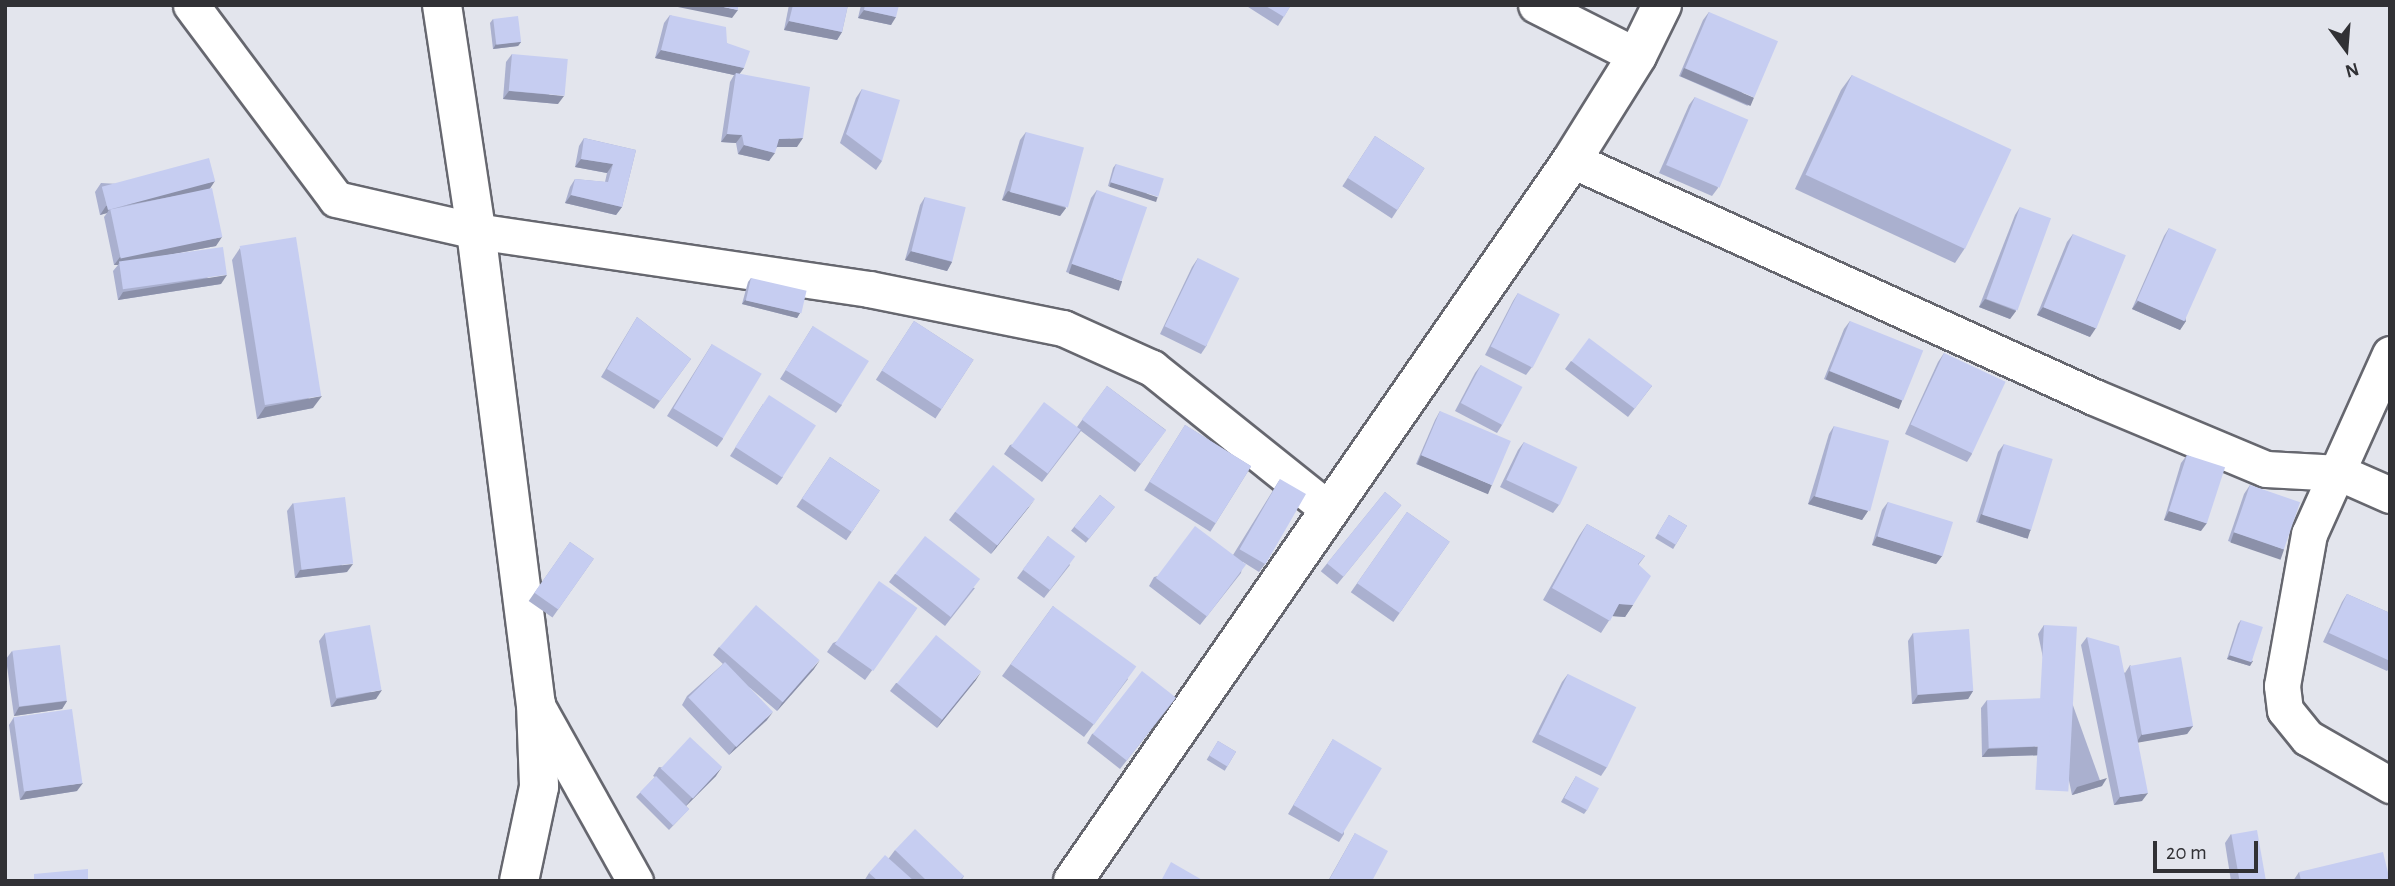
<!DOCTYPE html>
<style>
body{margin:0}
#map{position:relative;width:2395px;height:886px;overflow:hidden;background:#e3e5ed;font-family:"Alegreya Sans",sans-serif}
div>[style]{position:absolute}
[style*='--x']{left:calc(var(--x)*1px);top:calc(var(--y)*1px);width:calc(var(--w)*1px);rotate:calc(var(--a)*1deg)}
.roads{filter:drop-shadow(2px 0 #66676f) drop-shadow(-2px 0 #66676f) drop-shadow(0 2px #66676f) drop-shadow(0 -2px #66676f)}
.minor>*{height:35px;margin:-17.5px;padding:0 17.5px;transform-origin:17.5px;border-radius:17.5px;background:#fff}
.tertiary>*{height:38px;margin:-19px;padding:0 19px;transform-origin:19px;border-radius:19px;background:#fff}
.wall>*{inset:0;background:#aab0cf;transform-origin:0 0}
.shaded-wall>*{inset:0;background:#8b90a9;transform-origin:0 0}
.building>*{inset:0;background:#c6cdf1;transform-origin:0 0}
span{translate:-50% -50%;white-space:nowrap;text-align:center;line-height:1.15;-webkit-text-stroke:6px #e3e5ed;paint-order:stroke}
.frame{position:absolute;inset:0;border:7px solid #313135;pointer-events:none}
.north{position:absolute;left:2311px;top:14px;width:70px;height:70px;-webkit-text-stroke:5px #e3e5ed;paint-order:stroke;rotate:164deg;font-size:19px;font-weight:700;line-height:28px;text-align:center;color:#313135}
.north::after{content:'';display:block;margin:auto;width:24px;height:32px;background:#313135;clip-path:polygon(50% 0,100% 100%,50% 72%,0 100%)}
.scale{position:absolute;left:2153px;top:841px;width:105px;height:32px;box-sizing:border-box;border:4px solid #313135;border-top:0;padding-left:9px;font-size:21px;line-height:24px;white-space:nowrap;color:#313135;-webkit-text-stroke:5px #e3e5ed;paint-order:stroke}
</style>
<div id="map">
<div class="roads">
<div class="minor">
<i style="--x:191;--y:5;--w:242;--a:53.2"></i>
<i style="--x:336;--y:199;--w:144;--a:12.9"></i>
<i style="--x:476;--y:231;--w:397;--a:8.4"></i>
<i style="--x:869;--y:289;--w:198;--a:11.4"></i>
<i style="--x:1063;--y:328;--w:98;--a:24.2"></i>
<i style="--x:1152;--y:368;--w:224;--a:38.7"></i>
<i style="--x:1536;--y:5;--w:113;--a:26.8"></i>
<i style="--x:1572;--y:160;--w:573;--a:24.42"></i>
<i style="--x:2094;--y:397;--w:186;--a:22.7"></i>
<i style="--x:2266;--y:469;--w:74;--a:3.1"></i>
<i style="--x:2340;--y:473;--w:55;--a:23.7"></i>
<i style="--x:2390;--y:354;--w:197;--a:114.2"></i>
<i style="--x:2309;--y:534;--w:154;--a:100.1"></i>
<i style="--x:2282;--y:686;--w:24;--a:83"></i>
<i style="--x:2285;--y:710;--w:36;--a:51"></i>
<i style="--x:2308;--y:738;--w:95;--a:29.8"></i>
<i style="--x:536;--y:704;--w:203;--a:60.8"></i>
</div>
<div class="tertiary">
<i style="--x:442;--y:5;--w:229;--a:81.4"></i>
<i style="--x:476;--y:231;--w:477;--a:82.8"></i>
<i style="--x:536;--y:704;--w:83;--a:87.9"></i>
<i style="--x:539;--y:787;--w:96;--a:102"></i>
<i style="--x:1073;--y:881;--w:877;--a:-55.31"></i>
<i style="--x:1572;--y:160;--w:123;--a:-58"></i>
<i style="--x:1637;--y:56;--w:57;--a:-63.9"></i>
</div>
</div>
<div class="wall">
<i style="clip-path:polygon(789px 5px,848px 5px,842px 32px,837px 40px,784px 30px)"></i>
<i style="clip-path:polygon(861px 5px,899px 5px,891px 25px,858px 18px)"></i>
<i style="clip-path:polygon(1245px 5px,1291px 5px,1278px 26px)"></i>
<i style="clip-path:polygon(1709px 12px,1748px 106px,1679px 76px,1703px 20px)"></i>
<i style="clip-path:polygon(670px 15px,727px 43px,744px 68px,739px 74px,797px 147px,777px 147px,769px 161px,738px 154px,736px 143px,721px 142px,730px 82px,734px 75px,655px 58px,664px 23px)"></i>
<i style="clip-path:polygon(493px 19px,521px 42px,518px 46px,493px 49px,490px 23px)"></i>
<i style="clip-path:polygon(512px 54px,558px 104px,503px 99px,506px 62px)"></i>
<i style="clip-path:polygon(1852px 75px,1965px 248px,1955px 263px,1795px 189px,1841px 90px)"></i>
<i style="clip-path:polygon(862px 89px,882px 161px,876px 170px,840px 143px,856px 98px)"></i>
<i style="clip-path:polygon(1695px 97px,1718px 188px,1712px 196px,1659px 173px,1689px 105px)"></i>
<i style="clip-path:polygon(1026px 132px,1066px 208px,1060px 216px,1002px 200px,1020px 140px)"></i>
<i style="left:1375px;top:136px;width:59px;height:60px;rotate:33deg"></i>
<i style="clip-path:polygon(584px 138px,636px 150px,622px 207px,616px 215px,565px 203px,570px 187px,575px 179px,605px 182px,607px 173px,575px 167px,579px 146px)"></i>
<i style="clip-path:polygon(1116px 164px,1155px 201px,1108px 186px,1113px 168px)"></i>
<i style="clip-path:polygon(101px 183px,209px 189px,216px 246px,163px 256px,221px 284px,118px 300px,113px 271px,118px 265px,114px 265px,104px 217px,107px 213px,100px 215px,95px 192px)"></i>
<i style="clip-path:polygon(1097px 190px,1116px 289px,1066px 272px,1091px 198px)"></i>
<i style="clip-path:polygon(925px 197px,952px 262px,947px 271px,905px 260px,920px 205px)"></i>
<i style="clip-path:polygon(2020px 207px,2016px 311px,2010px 319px,1979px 307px,2015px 215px)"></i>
<i style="clip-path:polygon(2169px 228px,2186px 321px,2180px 330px,2132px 309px,2164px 236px)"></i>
<i style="clip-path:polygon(2073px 234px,2090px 337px,2037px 315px,2067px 242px)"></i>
<i style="clip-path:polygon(240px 248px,313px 408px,257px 419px,232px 260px)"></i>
<i style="clip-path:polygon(1198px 258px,1207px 345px,1201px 354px,1160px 334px,1192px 267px)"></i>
<i style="clip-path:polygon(751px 278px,800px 313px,797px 318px,742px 304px,748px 282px)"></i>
<i style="clip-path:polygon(1518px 293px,1532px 367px,1526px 375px,1485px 355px,1513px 301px)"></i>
<i style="clip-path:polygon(637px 317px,691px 359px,654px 409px,601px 377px)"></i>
<i style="left:914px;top:321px;width:71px;height:70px;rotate:33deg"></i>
<i style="clip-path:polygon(1850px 321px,1902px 400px,1897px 408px,1824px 379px,1844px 329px)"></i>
<i style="clip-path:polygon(813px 326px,842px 405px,836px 413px,780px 379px)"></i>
<i style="clip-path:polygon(712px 344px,723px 439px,717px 447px,667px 416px)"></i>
<i style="clip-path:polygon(1944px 353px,1972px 454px,1967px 462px,1905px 434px,1938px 362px)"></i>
<i style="clip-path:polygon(1571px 361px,1652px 386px,1628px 417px,1565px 369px)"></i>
<i style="clip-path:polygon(1481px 365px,1502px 425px,1497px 433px,1455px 411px,1475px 373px)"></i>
<i style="clip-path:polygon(1107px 386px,1166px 430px,1135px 472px,1081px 431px,1042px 482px,1004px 454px,1010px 445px,1077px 427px)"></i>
<i style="clip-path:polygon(763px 404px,783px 477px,777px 485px,730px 456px)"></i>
<i style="clip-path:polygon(1440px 411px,1486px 493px,1416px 464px,1435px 420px)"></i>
<i style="left:1185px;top:425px;width:78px;height:77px;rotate:32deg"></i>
<i style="clip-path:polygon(1834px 426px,1868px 511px,1862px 520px,1808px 504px,1829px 434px)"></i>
<i style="clip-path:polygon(1524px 442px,1559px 505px,1553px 513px,1500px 487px,1518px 450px)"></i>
<i style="clip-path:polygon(2004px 444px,2031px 530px,2025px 538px,1976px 522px,1998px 452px)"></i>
<i style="clip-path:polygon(2187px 455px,2201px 531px,2164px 520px,2181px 463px)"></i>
<i style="left:830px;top:457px;width:60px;height:60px;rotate:34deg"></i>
<i style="clip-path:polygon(1280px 479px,1265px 564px,1259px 572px,1243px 562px,1241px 573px,1200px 625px,1149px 586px,1154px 577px,1233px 555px)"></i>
<i style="clip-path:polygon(2250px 485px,2278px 558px,2228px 541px,2244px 494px)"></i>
<i style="left:1385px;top:492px;width:21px;height:102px;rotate:39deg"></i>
<i style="left:1100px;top:495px;width:19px;height:46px;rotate:39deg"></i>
<i style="clip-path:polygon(1888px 502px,1942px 556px,1936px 564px,1872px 545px,1882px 510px)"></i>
<i style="clip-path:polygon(293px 503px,347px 572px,295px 578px,287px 511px)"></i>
<i style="clip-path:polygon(1029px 507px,991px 554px,949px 520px,955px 512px)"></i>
<i style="left:1407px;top:512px;width:52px;height:98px;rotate:35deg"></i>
<i style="left:1669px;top:515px;width:21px;height:27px;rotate:31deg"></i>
<i style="clip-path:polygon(1587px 524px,1645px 556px,1639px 564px,1633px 605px,1625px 617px,1612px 616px,1601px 633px,1543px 600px,1579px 536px)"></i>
<i style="clip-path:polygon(1048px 536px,1070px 565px,1044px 598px,1017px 578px)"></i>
<i style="left:570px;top:542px;width:29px;height:72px;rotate:35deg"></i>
<i style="clip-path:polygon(895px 574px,975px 588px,945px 626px,889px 582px)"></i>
<i style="clip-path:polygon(2347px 594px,2390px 613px,2390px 667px,2387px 671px,2323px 642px,2342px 602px)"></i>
<i style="clip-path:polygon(1053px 606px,1128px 679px,1084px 737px,1002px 676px)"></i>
<i style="clip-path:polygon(917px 608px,865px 680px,827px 652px,833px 643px)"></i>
<i style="clip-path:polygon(2241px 620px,2250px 666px,2227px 659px,2238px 624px)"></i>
<i style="clip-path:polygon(2044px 625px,2102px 786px,2072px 795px,2038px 634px)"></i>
<i style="clip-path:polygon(325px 633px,376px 699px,331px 707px,319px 641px)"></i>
<i style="clip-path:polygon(1913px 633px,1973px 691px,1968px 699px,1912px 704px,1908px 641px)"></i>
<i style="clip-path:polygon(2087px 637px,2125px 673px,2130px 665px,2193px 726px,2187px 734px,2138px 742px,2142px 801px,2114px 805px,2081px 645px)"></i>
<i style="clip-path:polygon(719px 647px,814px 669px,777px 711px,749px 687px,767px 720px,729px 755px,682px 705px,687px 696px,723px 664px,713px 655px)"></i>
<i style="clip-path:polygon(12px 651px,67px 701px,62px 709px,14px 716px,6px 659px)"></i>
<i style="clip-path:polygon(1568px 674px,1607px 767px,1601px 776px,1532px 742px,1562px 682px)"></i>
<i style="clip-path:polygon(976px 680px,937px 728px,890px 691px,896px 683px)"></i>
<i style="clip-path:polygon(1176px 698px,1120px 769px,1087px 743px,1092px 734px)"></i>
<i style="clip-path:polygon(1987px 700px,2044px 755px,1982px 757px,1981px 708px)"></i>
<i style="clip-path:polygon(14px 717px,77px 791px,20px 800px,9px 725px)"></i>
<i style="clip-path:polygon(1333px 739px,1344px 834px,1339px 842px,1288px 814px)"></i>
<i style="left:1218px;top:741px;width:21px;height:22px;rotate:31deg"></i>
<i style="clip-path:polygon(659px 767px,716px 776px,686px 806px,689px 809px,669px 830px,636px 797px,655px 777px,653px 776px)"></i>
<i style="clip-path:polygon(1576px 776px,1587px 810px,1584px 814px,1561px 802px)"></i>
<i style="clip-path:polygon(1355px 833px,1372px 881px,1328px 881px,1350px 842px)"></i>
<i style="clip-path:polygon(2231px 834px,2266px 881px,2231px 881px,2225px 843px)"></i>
<i style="clip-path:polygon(895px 850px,964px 876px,961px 881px,864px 881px,869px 873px,889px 858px)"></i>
<i style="clip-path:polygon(2299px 872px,2390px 881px,2293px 881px)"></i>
</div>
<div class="shaded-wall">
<i style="clip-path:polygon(668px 5px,714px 5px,738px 10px,732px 18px)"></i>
<i style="clip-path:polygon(864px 10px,896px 17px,891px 25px,858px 18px)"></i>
<i style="clip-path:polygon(789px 21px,842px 32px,837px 40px,784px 30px)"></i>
<i style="clip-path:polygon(521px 42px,518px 46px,493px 49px,496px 44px)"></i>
<i style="clip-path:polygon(661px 50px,744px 68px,738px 76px,736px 73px,734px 75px,655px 58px)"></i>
<i style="left:1684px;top:68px;width:76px;height:9px;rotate:23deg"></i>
<i style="clip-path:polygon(509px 91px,564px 96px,558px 104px,503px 99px)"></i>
<i style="clip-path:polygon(727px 134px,742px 135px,736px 143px,721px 142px)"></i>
<i style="clip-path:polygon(803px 138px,797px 147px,773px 147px,779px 139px)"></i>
<i style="clip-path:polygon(744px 145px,775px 153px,769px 161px,738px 154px)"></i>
<i style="clip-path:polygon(581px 159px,613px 164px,607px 173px,575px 167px)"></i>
<i style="clip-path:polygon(215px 181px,209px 190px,110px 208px,107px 213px,100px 215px,106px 206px)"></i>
<i style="left:1111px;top:182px;width:49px;height:5px;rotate:18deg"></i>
<i style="clip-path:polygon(1008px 191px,1066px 208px,1060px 216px,1002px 200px)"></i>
<i style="clip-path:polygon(571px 195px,622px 207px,616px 215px,565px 203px)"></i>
<i style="clip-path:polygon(222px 237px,216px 246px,119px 264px,119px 263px,118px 265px,114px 265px,120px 257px)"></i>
<i style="clip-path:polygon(911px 251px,952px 262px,947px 271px,905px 260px)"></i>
<i style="left:1072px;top:264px;width:53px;height:10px;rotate:19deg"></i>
<i style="clip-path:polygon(227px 275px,221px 284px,118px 300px,123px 292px)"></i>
<i style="clip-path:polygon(1985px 299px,2016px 311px,2010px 319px,1979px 307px)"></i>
<i style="clip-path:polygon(745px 300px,800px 313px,797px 318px,742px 304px)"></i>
<i style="clip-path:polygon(2138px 301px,2186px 321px,2180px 330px,2132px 309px)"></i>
<i style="clip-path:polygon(2043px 307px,2096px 328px,2090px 337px,2037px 315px)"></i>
<i style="left:1829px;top:371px;width:79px;height:9px;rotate:22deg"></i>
<i style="clip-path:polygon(322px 396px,313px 408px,257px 419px,265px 407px)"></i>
<i style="left:1421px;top:455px;width:77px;height:10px;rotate:23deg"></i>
<i style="clip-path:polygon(1814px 496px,1868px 511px,1862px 520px,1808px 504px)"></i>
<i style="clip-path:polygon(1035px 499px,1029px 507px,991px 554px,997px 545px)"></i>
<i style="clip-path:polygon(2169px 511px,2207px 523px,2201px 531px,2164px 520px)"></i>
<i style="left:1981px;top:514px;width:52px;height:9px;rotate:18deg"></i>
<i style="left:2234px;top:532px;width:53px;height:11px;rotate:19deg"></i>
<i style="clip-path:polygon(1877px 536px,1942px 556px,1936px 564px,1872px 545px)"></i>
<i style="clip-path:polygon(353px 564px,347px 572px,295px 578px,300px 570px)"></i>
<i style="clip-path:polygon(1619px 604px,1633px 605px,1625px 617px,1611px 616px)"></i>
<i style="clip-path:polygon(2230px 655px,2253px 661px,2250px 666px,2227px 659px)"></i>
<i style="clip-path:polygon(820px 660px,814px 669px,777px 711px,782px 703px)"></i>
<i style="clip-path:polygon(981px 672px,976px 680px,937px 728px,942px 720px)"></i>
<i style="clip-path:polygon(382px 690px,376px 699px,331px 707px,337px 699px)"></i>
<i style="clip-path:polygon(1973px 691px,1968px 699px,1912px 704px,1918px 695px)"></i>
<i style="clip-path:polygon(67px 701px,62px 709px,14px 716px,19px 707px)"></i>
<i style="clip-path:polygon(773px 712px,767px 720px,729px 755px,735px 747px)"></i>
<i style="clip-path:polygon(2193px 726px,2187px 734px,2136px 743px,2142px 734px)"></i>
<i style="clip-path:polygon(2050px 746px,2044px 755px,1982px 757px,1988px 749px)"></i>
<i style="clip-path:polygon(722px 767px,716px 776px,685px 807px,691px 799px)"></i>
<i style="clip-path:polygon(2107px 778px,2102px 786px,2072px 795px,2077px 787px)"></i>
<i style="clip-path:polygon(83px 783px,77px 791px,20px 800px,26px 791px)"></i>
<i style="clip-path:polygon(2148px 793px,2142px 801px,2114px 805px,2120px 797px)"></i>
</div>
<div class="building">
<i style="clip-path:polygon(714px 5px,738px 5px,738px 10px)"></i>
<i style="clip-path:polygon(793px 5px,848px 5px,842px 32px,789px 21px)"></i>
<i style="clip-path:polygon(865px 5px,899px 5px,896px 17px,864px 10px)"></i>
<i style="clip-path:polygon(1264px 5px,1291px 5px,1284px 17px)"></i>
<i style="left:1709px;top:12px;width:75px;height:61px;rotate:23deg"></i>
<i style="clip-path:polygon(670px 15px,726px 27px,727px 43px,750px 51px,744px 68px,661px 50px)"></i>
<i style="left:518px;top:16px;width:26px;height:25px;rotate:83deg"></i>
<i style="left:512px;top:54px;width:56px;height:37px;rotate:5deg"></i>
<i style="clip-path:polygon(736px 73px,810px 87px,803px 138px,779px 139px,775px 153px,744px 145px,742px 135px,727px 134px)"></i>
<i style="left:1852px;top:75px;width:176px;height:110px;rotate:25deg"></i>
<i style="clip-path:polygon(862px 89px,900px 100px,882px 161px,846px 134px)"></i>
<i style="left:1695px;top:97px;width:58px;height:74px;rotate:23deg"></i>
<i style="left:1026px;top:132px;width:60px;height:62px;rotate:15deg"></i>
<i style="left:1375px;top:136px;width:59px;height:50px;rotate:33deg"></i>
<i style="clip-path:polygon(584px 138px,636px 150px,622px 207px,571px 195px,575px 179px,608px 182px,613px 164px,581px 159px)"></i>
<i style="left:209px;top:158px;width:24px;height:111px;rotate:75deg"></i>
<i style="left:1116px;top:164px;width:50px;height:19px;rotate:17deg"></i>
<i style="left:212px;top:188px;width:50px;height:104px;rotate:78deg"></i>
<i style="left:1097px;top:190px;width:53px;height:78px;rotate:19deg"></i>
<i style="left:925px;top:197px;width:42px;height:56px;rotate:14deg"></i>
<i style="left:2020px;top:207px;width:33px;height:98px;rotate:20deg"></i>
<i style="left:2169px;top:228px;width:52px;height:79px;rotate:24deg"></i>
<i style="left:2073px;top:234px;width:57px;height:79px;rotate:22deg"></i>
<i style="left:296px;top:237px;width:161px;height:57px;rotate:81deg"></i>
<i style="left:223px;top:247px;width:28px;height:105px;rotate:82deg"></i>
<i style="left:1198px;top:258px;width:46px;height:76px;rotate:26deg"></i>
<i style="left:751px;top:278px;width:57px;height:23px;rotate:13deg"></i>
<i style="left:1518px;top:293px;width:47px;height:60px;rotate:27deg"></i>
<i style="clip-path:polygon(637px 317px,691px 359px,660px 401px,607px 369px)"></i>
<i style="left:914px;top:321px;width:71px;height:59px;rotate:33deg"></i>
<i style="left:1850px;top:321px;width:79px;height:54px;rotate:22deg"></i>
<i style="left:813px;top:326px;width:66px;height:52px;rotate:32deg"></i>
<i style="left:1589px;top:338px;width:79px;height:29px;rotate:37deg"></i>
<i style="left:712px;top:344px;width:58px;height:75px;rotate:31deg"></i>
<i style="left:1944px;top:353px;width:68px;height:79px;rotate:25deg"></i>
<i style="left:1481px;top:365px;width:47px;height:43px;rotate:28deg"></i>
<i style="left:1107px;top:386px;width:74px;height:42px;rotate:37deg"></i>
<i style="left:769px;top:395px;width:56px;height:62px;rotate:33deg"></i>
<i style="left:1044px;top:402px;width:46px;height:55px;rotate:37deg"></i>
<i style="left:1440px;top:411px;width:77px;height:48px;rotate:23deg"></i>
<i style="left:1185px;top:425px;width:78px;height:67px;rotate:32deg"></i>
<i style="left:1834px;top:426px;width:57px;height:73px;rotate:15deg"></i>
<i style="left:1524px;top:442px;width:59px;height:42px;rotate:25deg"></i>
<i style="left:2004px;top:444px;width:51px;height:74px;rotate:17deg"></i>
<i style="left:2187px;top:455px;width:40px;height:59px;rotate:18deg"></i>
<i style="left:830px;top:457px;width:60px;height:50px;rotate:34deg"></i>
<i style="left:993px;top:465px;width:54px;height:60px;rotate:39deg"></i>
<i style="left:1280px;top:479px;width:30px;height:81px;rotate:30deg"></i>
<i style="left:2250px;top:485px;width:53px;height:50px;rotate:19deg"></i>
<i style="left:1385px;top:492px;width:21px;height:92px;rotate:39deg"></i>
<i style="left:1100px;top:495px;width:19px;height:41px;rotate:39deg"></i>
<i style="left:345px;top:497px;width:67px;height:52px;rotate:83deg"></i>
<i style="left:1888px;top:502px;width:68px;height:36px;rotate:17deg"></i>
<i style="left:1407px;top:512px;width:52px;height:87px;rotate:35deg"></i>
<i style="left:1669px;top:515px;width:21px;height:22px;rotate:31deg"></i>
<i style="clip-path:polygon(1587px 524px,1645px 556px,1638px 564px,1651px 576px,1633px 605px,1619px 604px,1610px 621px,1552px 588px)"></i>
<i style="left:1195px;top:526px;width:64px;height:65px;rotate:37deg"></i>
<i style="left:925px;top:536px;width:70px;height:48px;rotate:38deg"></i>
<i style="left:1048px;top:536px;width:34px;height:42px;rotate:37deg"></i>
<i style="left:570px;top:542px;width:29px;height:62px;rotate:35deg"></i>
<i style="left:879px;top:581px;width:47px;height:77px;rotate:35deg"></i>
<i style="clip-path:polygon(2347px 594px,2390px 613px,2390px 661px,2329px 633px)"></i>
<i style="left:756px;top:605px;width:84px;height:56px;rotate:41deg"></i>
<i style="left:1053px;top:606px;width:103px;height:72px;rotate:36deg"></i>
<i style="left:2241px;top:620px;width:23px;height:37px;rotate:18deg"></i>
<i style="left:370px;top:625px;width:66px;height:46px;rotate:80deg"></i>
<i style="left:2044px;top:625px;width:33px;height:165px;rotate:3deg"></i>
<i style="left:1969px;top:629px;width:62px;height:56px;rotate:86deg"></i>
<i style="left:936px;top:635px;width:58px;height:62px;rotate:39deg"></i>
<i style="clip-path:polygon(2087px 637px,2119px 646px,2148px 793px,2120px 797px)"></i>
<i style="left:60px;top:645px;width:56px;height:48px;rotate:83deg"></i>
<i style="left:2181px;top:657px;width:70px;height:52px;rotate:80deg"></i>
<i style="left:725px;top:662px;width:69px;height:51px;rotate:46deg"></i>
<i style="left:1142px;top:671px;width:43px;height:80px;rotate:38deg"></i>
<i style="left:1568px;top:674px;width:76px;height:67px;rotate:26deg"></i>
<i style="left:2048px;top:698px;width:48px;height:61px;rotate:88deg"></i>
<i style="left:72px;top:709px;width:75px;height:59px;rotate:82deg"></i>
<i style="left:690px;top:737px;width:44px;height:43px;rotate:43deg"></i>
<i style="left:1333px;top:739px;width:57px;height:77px;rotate:31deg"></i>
<i style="left:1218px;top:741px;width:21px;height:17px;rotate:31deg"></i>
<i style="left:656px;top:776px;width:47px;height:23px;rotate:45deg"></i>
<i style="left:1576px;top:776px;width:26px;height:25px;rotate:28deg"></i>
<i style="clip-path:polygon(915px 829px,964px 876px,959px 881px,927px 881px,895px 850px)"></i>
<i style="left:2257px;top:830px;width:52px;height:26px;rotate:80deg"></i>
<i style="clip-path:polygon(1355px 833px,1388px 851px,1372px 881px,1331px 881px,1329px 880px)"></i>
<i style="clip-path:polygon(2383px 852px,2390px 881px,2301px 881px,2299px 872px)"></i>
<i style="clip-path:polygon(885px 855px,914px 881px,878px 881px,869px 873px)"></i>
<i style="clip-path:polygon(1171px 862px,1204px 881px,1161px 881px)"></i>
<i style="clip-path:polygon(88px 869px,88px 881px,34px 881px,34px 874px)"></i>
</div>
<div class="frame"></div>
<div class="north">N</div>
<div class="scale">20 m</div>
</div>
